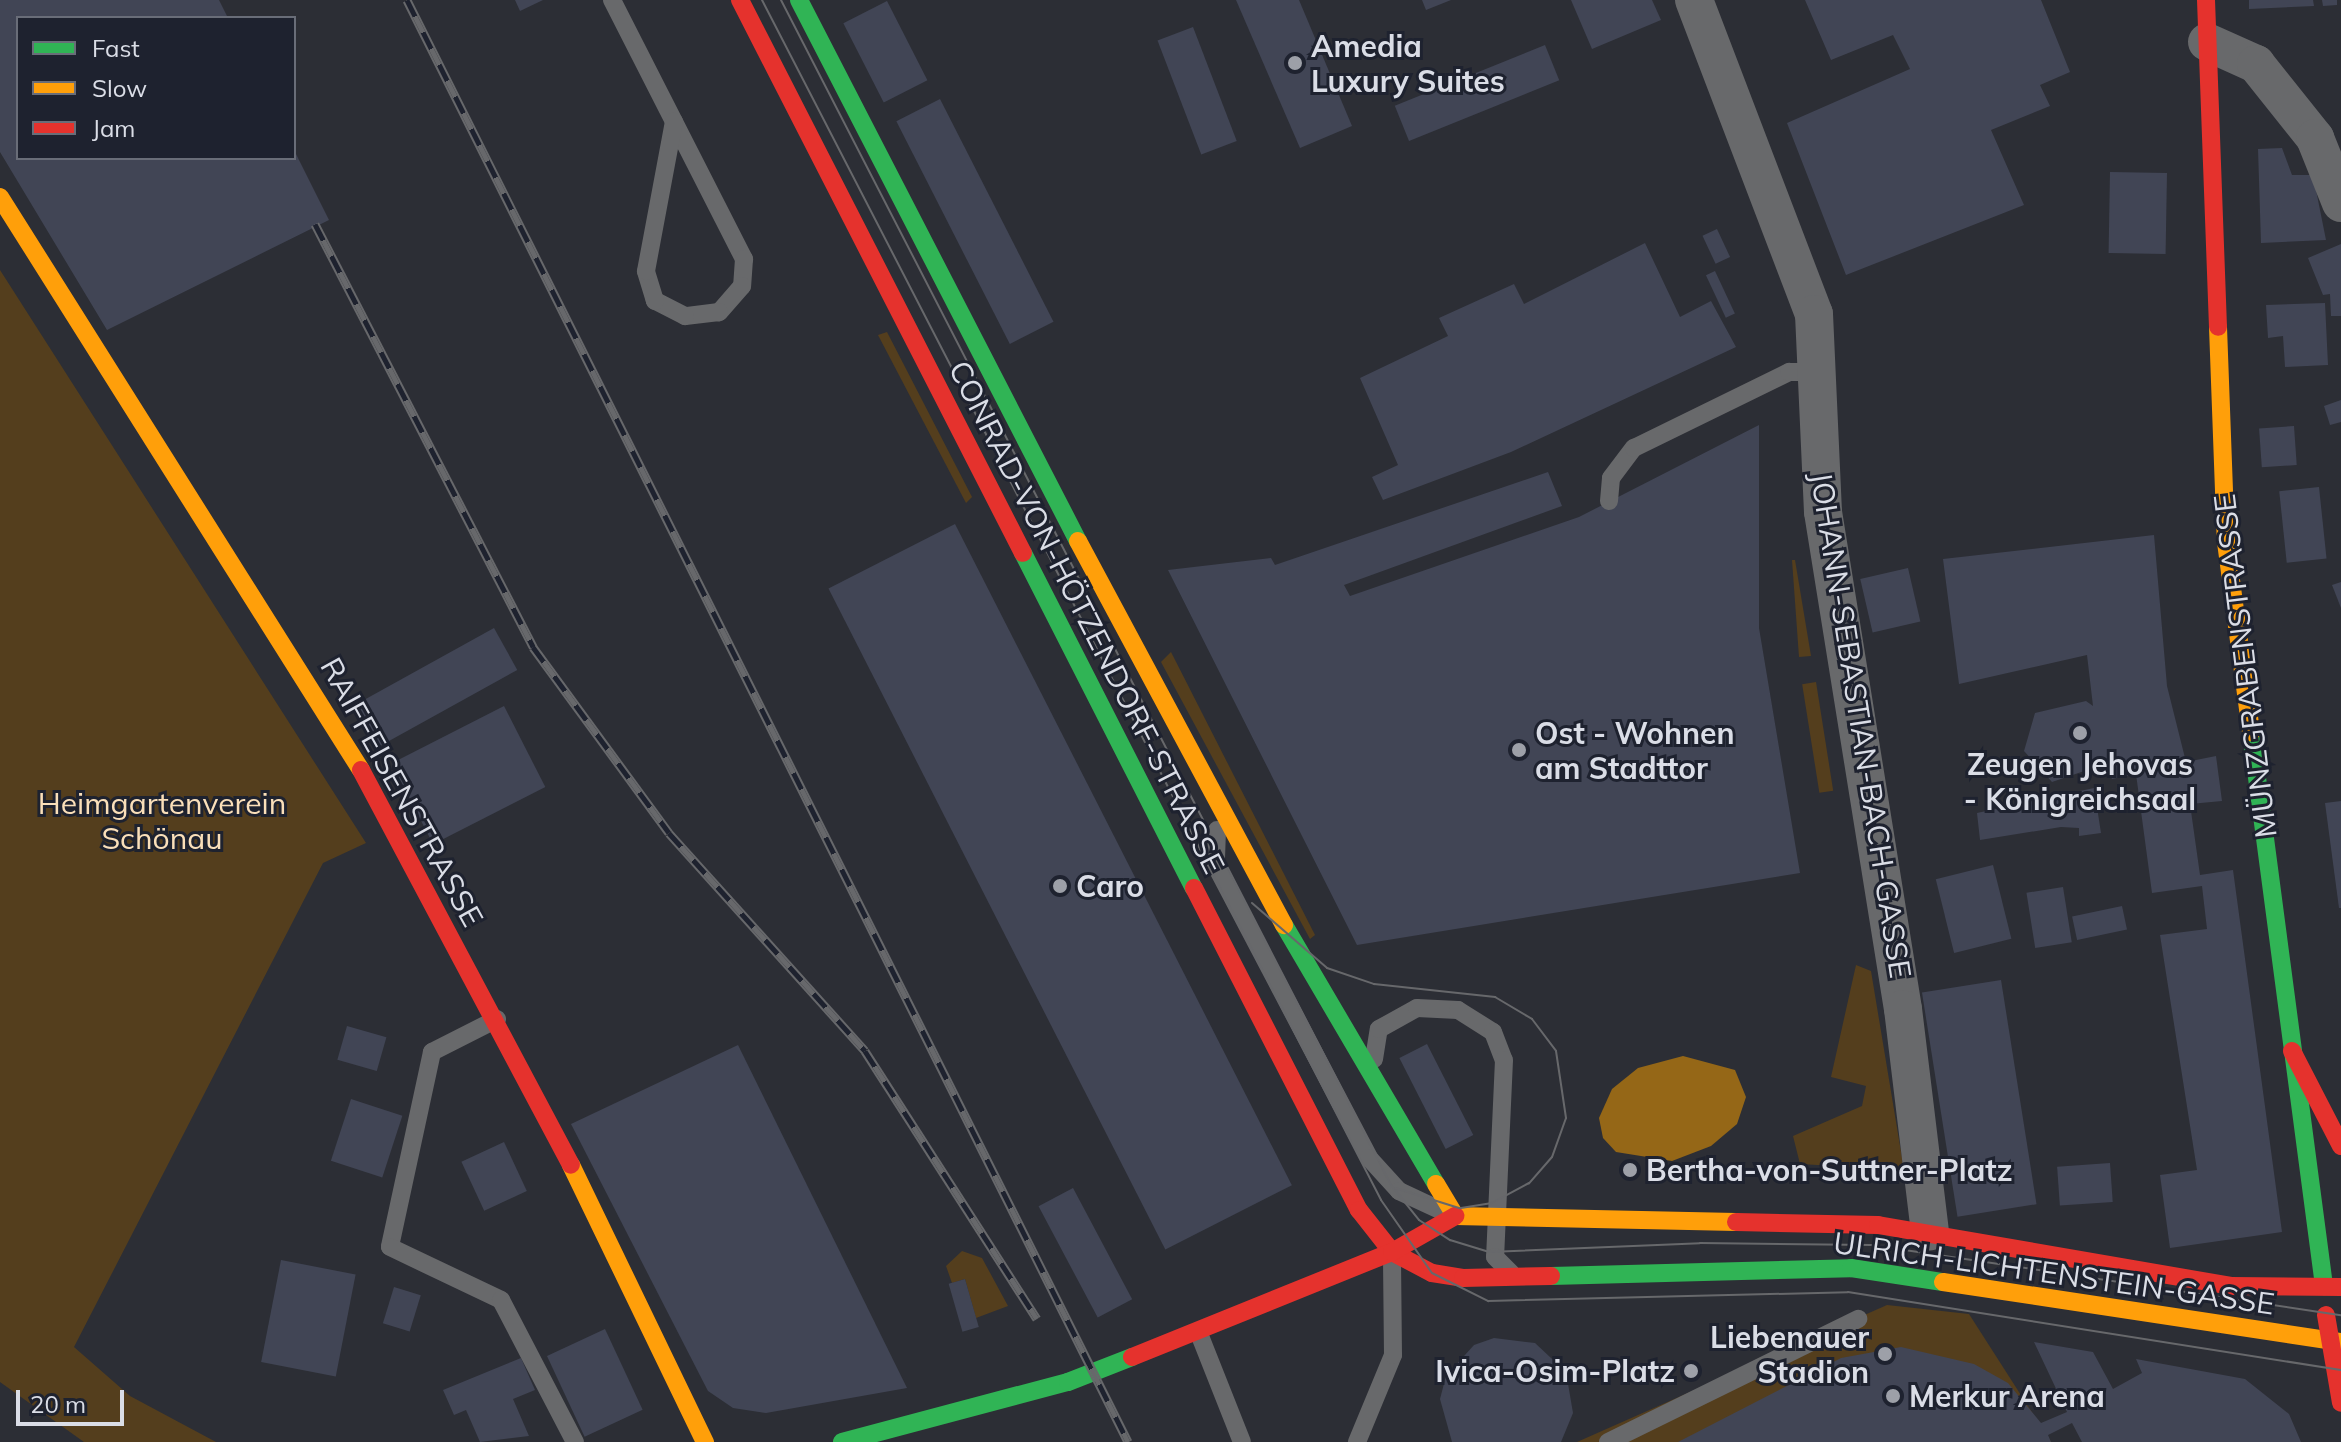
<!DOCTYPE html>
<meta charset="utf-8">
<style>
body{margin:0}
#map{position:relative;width:2341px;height:1442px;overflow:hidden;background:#2c2e35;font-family:Mulish,sans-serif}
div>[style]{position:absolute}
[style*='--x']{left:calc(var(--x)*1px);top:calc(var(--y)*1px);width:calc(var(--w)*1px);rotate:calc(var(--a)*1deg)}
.green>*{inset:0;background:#543e1d;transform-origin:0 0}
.water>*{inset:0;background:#956717}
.building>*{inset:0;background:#414555;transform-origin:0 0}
.lane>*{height:18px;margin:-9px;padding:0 9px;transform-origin:9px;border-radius:9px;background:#68696b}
.street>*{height:38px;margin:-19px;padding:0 19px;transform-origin:19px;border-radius:19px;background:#68696b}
.fast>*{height:18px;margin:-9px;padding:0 9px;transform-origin:9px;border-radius:9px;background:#30b455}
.slow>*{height:18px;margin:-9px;padding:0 9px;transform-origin:9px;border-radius:9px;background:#ff9f0a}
.jam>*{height:18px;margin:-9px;padding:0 9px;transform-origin:9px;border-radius:9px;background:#e5322d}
.tram>*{height:2px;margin:-1px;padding:0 1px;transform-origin:1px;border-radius:1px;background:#67686b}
.rail>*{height:9px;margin-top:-4.5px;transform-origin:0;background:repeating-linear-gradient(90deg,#1e222f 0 18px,#67686b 0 36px);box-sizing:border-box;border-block:2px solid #67686b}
.dots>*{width:22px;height:22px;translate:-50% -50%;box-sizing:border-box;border:4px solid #1e222f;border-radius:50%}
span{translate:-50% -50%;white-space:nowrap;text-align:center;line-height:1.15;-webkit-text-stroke:6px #1e222f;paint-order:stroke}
.poi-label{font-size:30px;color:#dadde6;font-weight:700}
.left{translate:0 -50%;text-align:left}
.right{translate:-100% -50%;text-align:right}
.street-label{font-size:30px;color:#dadde6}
.park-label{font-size:30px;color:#fadfb9}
.legend{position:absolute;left:16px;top:16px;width:280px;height:144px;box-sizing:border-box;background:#1e222f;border:2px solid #696d78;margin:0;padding:10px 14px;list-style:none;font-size:24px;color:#dadde6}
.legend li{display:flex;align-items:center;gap:16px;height:40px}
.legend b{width:40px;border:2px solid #696d78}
.scale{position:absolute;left:16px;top:1390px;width:108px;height:36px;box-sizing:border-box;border:4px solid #dadde6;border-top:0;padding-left:10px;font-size:24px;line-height:28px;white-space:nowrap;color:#dadde6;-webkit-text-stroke:6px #1e222f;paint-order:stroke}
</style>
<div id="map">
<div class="green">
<i style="clip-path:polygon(0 270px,366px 843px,323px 863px,74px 1347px,130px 1396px,216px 1442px,84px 1442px,0 1382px)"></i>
<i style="clip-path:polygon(887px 332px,972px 497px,966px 503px,878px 335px)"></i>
<i style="clip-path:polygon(1792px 560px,1795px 560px,1811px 656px,1799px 657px)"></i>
<i style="clip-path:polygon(1171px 652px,1315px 935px,1310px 939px,1161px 662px)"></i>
<i style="left:1816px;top:682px;width:110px;height:14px;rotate:81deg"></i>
<i style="clip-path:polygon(1856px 965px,1871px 971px,1904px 1170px,1800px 1164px,1793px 1136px,1862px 1106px,1866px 1086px,1831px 1077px)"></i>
<i style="clip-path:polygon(962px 1251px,982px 1258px,1008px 1306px,976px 1318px,965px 1279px,952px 1283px,946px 1266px)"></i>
<i style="clip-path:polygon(1887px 1305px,1969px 1314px,2051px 1442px,1577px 1442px)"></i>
</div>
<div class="water">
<i style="clip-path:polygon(1683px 1056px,1735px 1070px,1746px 1097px,1737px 1124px,1711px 1146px,1672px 1161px,1616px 1152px,1603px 1138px,1599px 1118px,1612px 1089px,1638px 1068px)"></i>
</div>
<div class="building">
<i style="clip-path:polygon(0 0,219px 0,228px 18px,18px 18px,18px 158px,294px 158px,294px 150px,329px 220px,107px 330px,0 152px)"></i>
<i style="clip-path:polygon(515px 0,543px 0,520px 11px)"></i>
<i style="clip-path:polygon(1236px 0,1299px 0,1352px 126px,1300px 148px)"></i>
<i style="clip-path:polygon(1422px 0,1451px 0,1426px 10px)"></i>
<i style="clip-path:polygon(1571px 0,1652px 0,1661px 20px,1592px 49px)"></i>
<i style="clip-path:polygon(1805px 0,2041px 0,2070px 72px,2040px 85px,2050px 106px,1991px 130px,2024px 205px,1846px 275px,1787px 123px,1910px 69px,1893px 35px,1831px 60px)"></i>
<i style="clip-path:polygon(2249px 0,2313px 0,2314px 6px,2249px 9px)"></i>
<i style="clip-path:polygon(2322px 0,2337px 0,2337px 5px,2323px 6px)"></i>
<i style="left:887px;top:1px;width:89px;height:49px;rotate:63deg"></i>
<i style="left:1193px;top:27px;width:122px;height:38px;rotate:69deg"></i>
<i style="left:1545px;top:45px;width:38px;height:162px;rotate:68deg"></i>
<i style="left:940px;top:99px;width:250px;height:49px;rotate:63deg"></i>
<i style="clip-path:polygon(2282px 148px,2292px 175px,2313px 175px,2326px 240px,2261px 243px,2258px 149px)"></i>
<i style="left:2110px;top:172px;width:57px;height:81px;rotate:1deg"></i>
<i style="left:1717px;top:229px;width:31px;height:16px;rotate:65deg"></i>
<i style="clip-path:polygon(1645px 243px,1680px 317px,1711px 301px,1736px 347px,1511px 452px,1383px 500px,1372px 477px,1398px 465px,1360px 378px,1448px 336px,1439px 318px,1514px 284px,1524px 304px)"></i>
<i style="clip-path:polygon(2341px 244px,2341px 316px,2331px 316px,2330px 294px,2323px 295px,2308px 258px)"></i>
<i style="left:1715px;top:271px;width:47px;height:10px;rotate:65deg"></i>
<i style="clip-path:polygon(2325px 303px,2328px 365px,2285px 367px,2283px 336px,2268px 338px,2266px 305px)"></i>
<i style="clip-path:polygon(2341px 400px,2341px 422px,2330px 425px,2324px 406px)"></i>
<i style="clip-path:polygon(1759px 425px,1759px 628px,1800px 873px,1357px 945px,1168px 570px,1271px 558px,1275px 565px,1548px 472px,1562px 506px,1344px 585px,1350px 596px,1579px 517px)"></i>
<i style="left:2294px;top:426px;width:39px;height:35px;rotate:86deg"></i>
<i style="left:2319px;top:487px;width:72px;height:40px;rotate:84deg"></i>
<i style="left:955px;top:524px;width:742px;height:142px;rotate:63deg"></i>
<i style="clip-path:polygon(2154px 535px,2167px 686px,2186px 762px,2216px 756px,2222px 801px,2190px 804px,2200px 875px,2233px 870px,2282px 1232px,2170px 1248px,2160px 1175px,2197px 1170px,2160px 935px,2207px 929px,2202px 886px,2152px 893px,2136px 774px,2112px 779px,2105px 764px,2052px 782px,2024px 751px,2035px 713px,2086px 701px,2093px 706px,2087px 655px,1959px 684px,1943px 559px)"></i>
<i style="left:1908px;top:568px;width:55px;height:49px;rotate:77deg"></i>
<i style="clip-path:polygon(2341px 582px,2341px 608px,2332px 585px)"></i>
<i style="left:494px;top:628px;width:48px;height:157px;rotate:61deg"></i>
<i style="left:504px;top:706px;width:91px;height:126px;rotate:63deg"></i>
<i style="clip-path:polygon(2094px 788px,2101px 833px,2079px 836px,2079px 828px,2061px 827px,1980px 840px,1977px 813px)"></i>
<i style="clip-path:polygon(2341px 801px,2341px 908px,2339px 908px,2325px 803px)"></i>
<i style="left:1993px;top:865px;width:76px;height:59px;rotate:76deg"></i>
<i style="left:2063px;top:887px;width:56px;height:37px;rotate:81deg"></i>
<i style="left:2122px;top:906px;width:24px;height:51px;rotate:78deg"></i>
<i style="left:2001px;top:980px;width:227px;height:80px;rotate:81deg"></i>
<i style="left:347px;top:1026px;width:41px;height:35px;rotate:16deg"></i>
<i style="left:1427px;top:1044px;width:102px;height:31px;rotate:63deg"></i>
<i style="clip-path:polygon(738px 1045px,907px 1388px,766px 1413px,733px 1408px,708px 1391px,571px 1124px)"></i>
<i style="left:351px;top:1099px;width:54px;height:65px;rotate:18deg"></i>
<i style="left:504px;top:1142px;width:54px;height:47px;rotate:65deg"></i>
<i style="left:2110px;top:1163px;width:39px;height:53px;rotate:86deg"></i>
<i style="left:1073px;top:1188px;width:126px;height:39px;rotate:62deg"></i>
<i style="left:281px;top:1260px;width:76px;height:104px;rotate:11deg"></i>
<i style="left:965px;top:1279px;width:50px;height:17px;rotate:74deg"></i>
<i style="left:394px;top:1287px;width:28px;height:38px;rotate:17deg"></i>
<i style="left:605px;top:1329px;width:89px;height:64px;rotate:65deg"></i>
<i style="clip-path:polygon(1494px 1338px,1535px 1343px,1566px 1372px,1573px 1413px,1561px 1442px,1452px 1442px,1440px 1399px,1446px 1376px,1474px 1345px)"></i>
<i style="clip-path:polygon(2034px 1342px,2093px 1352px,2113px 1389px,2142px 1373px,2136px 1359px,2245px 1379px,2289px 1414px,2301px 1442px,2082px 1442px,2072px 1423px,2048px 1435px,2051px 1442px,1678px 1442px,1841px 1358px,1901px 1347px,1974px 1364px,2008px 1383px,2041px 1423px,2067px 1412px)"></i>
<i style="clip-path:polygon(521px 1358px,535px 1390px,513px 1399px,529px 1436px,480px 1442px,466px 1410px,454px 1415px,443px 1390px)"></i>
</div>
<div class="lane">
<i style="--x:612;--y:0;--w:291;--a:63"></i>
<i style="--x:744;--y:259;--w:27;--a:94"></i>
<i style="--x:742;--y:286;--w:35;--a:131"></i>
<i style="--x:719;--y:312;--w:34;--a:173"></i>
<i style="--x:685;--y:316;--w:34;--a:-153"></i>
<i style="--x:655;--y:301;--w:31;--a:-107"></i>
<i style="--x:646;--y:271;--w:152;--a:-79.4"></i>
<i style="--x:1609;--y:501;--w:23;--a:-85"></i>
<i style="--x:1611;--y:478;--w:38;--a:-53"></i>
<i style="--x:1634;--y:448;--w:173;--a:-26.1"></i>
<i style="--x:1789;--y:372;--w:28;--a:0"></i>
<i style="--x:1217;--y:830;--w:36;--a:92"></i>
<i style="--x:1216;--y:866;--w:330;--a:62.3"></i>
<i style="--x:1369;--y:1158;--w:45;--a:47.7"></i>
<i style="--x:1399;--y:1191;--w:47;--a:24.9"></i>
<i style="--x:497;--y:1019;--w:73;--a:153.1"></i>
<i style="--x:432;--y:1052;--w:199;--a:102.2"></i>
<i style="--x:390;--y:1247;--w:123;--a:25.5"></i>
<i style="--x:501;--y:1300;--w:160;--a:62.5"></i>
<i style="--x:1374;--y:1059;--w:30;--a:-81"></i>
<i style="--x:1379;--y:1029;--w:43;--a:-28.9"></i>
<i style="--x:1417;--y:1008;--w:41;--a:2.8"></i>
<i style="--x:1458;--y:1010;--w:41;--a:32.2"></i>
<i style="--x:1493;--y:1032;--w:30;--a:69"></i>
<i style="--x:1504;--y:1060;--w:197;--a:92.6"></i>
<i style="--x:1495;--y:1257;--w:23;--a:45"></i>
<i style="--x:1198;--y:1331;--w:119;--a:68.4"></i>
<i style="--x:1357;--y:1442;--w:94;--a:-67.5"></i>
<i style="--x:1393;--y:1355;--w:100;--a:-90.6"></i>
<i style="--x:1608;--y:1442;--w:279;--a:-26.2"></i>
</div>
<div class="street">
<i style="--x:1694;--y:0;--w:336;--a:69.1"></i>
<i style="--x:1814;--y:314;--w:198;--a:87.4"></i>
<i style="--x:1823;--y:512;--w:503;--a:80.86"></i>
<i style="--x:1903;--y:1009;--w:224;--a:83.1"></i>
<i style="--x:2207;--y:42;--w:54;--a:24.2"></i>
<i style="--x:2256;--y:64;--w:95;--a:51.4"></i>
<i style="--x:2315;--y:138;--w:70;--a:68.2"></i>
</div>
<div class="fast">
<i style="--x:799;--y:0;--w:609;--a:62.72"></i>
<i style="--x:1023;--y:553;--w:376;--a:63"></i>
<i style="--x:2251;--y:732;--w:559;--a:82.49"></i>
<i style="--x:1284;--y:925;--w:300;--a:59.6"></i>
<i style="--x:1551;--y:1276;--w:300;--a:-1.5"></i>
<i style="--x:1851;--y:1268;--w:93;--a:8.7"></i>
<i style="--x:842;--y:1442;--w:234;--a:-14.9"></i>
<i style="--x:1068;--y:1382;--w:69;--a:-21.3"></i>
</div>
<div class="slow">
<i style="--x:0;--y:197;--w:677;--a:57.79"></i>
<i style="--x:2218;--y:327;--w:215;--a:87.9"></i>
<i style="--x:2226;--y:542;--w:192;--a:82.5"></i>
<i style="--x:1078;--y:541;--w:436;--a:61.8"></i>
<i style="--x:571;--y:1165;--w:308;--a:64.2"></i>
<i style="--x:1436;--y:1184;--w:37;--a:59"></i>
<i style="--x:1455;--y:1216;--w:281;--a:1.2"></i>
<i style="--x:1943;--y:1282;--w:402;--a:8.6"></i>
</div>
<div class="jam">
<i style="--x:740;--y:0;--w:621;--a:62.9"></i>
<i style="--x:2206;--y:0;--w:327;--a:87.9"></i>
<i style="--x:361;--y:770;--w:447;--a:62"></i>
<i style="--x:1194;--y:888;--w:362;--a:62.9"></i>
<i style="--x:1359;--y:1210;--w:53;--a:51.8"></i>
<i style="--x:1392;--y:1252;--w:45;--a:27.7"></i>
<i style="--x:1432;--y:1273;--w:31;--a:9"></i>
<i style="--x:1463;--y:1278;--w:88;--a:-1.3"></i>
<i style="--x:2292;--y:1051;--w:107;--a:62.7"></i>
<i style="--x:1736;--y:1222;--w:142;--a:1.2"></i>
<i style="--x:1878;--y:1225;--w:358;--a:9.8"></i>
<i style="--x:2231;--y:1286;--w:110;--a:0.5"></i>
<i style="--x:2326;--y:1315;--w:89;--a:80.3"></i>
<i style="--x:1132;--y:1357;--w:280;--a:-22"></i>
<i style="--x:1392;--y:1252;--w:73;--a:-29.7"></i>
</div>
<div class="tram">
<i style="--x:762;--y:0;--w:1350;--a:62.71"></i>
<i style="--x:1381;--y:1200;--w:89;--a:55.1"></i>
<i style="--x:1432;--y:1273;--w:63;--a:26.6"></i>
<i style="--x:1488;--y:1301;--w:360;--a:-1.4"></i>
<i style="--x:1848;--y:1292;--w:499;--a:9"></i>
<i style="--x:781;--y:0;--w:1333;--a:62.76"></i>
<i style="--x:1391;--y:1185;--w:45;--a:51.3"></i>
<i style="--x:1419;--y:1220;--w:37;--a:33"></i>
<i style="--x:1450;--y:1240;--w:41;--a:17.1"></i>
<i style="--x:1489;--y:1252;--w:211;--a:-2.4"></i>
<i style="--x:1700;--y:1243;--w:171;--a:0.7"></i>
<i style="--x:1871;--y:1245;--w:475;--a:8.5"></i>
<i style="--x:1252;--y:903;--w:99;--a:40.9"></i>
<i style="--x:1327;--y:968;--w:50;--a:18.8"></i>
<i style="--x:1374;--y:984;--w:122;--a:6.1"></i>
<i style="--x:1495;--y:997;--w:43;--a:30.7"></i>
<i style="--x:1532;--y:1019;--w:40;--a:53"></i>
<i style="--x:1556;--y:1051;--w:68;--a:81.5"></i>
<i style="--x:1566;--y:1118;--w:41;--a:109.7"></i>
<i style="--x:1552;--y:1157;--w:35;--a:131"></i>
<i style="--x:1529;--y:1183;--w:42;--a:151.6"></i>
<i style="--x:1492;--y:1203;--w:33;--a:171"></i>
<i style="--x:1459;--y:1208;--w:67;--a:-162.6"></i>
</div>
<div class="rail">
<i style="--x:407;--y:0;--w:1612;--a:63.43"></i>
<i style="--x:315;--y:224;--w:476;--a:62.7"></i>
<i style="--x:533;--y:647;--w:230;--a:53.8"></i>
<i style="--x:669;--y:833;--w:293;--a:48"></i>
<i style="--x:865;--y:1051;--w:318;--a:57.3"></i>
</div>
<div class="dots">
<i style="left:1295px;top:63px;background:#9da0a8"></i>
<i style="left:2080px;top:733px;background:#9da0a8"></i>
<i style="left:1519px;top:750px;background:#9da0a8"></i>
<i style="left:1060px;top:886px;background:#9da0a8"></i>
<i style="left:1630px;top:1170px;background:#9da0a8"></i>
<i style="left:1885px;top:1354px;background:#9da0a8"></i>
<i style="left:1691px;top:1371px;background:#9da0a8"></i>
<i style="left:1893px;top:1396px;background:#9da0a8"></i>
</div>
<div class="poi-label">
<span class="left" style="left:1311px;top:63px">Amedia<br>Luxury Suites</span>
<span class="left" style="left:1535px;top:750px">Ost - Wohnen<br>am Stadttor</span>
<span style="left:2080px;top:781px">Zeugen Jehovas<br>- Königreichsaal</span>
<span class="left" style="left:1076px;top:886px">Caro</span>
<span class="left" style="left:1646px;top:1170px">Bertha-von-Suttner-Platz</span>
<span class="right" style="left:1869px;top:1354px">Liebenauer<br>Stadion</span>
<span class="right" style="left:1675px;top:1371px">Ivica-Osim-Platz</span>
<span class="left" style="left:1909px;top:1396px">Merkur Arena</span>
</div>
<div class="street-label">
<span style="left:1087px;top:617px;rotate:63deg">CONRAD-VON-HÖTZENDORF-STRASSE</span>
<span style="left:2245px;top:666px;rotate:-97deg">MÜNZGRABENSTRASSE</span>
<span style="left:1861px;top:725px;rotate:81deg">JOHANN-SEBASTIAN-BACH-GASSE</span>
<span style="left:402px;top:792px;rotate:61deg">RAIFFEISENSTRASSE</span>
<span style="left:2054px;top:1273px;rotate:8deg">ULRICH-LICHTENSTEIN-GASSE</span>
</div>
<div class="park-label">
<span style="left:162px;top:820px">Heimgartenverein<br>Schönau</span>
</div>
<ul class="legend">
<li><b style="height:10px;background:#30b455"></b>Fast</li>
<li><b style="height:10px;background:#ff9f0a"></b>Slow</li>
<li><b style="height:10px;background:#e5322d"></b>Jam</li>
</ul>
<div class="scale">20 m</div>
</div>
